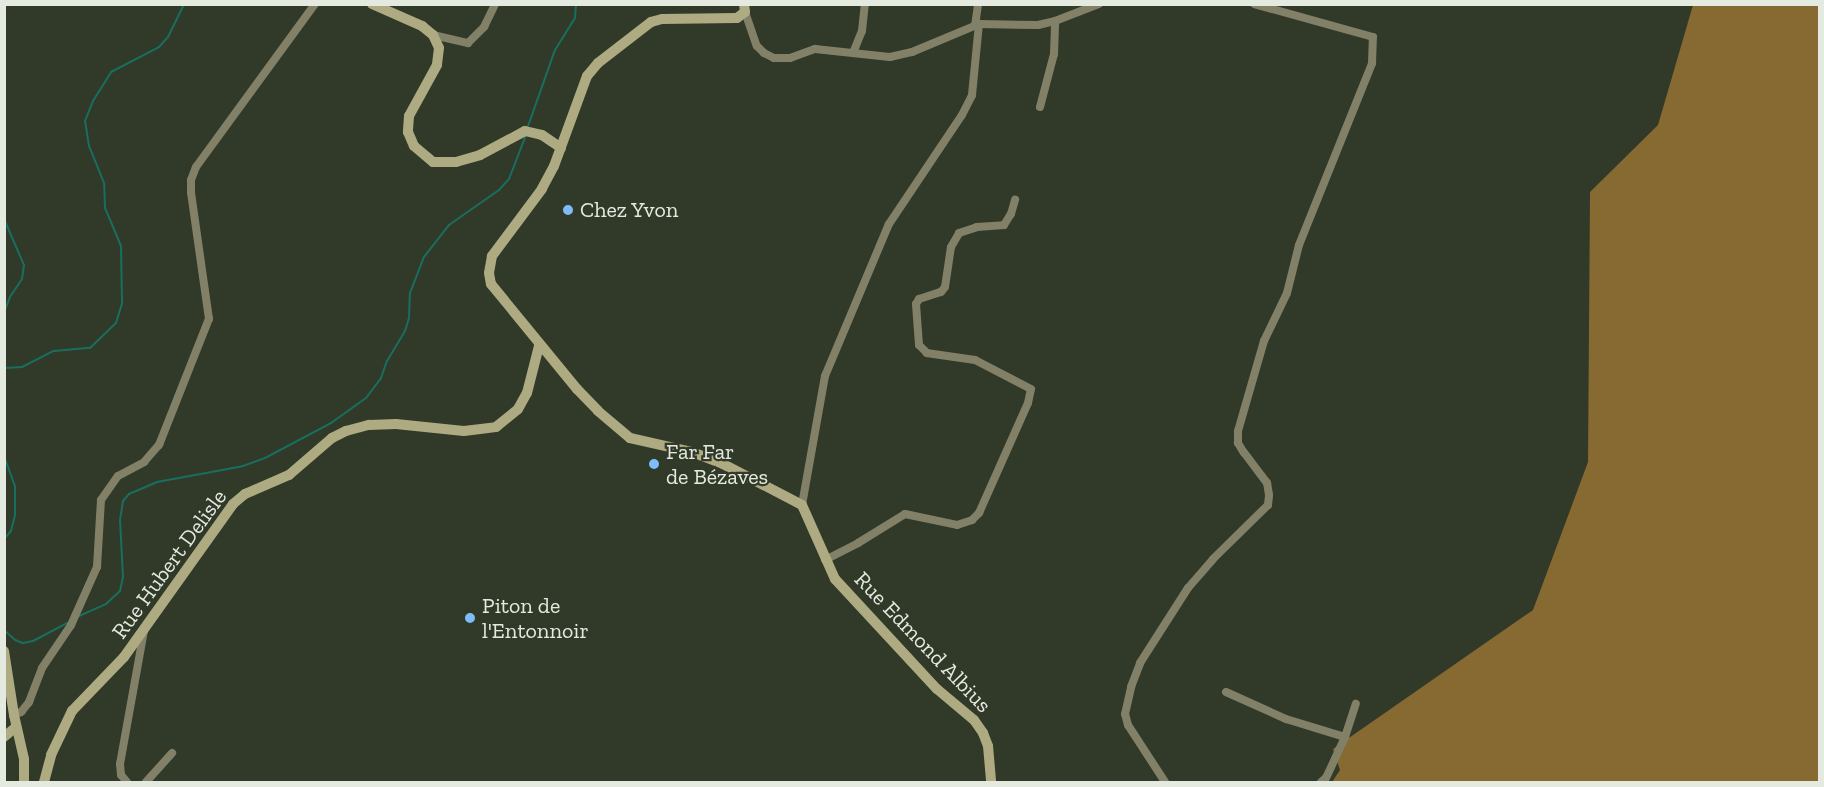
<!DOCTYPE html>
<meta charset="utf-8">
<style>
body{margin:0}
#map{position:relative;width:1824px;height:787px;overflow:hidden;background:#313928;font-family:"Zilla Slab",serif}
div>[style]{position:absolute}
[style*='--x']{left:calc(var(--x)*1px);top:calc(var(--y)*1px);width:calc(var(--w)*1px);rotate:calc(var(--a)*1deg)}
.forest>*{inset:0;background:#876932}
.stream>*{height:2px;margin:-1px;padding:0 1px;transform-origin:1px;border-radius:1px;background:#196f5f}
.street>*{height:8px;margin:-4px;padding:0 4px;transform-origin:4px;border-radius:4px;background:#828168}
.secondary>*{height:10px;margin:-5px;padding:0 5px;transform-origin:5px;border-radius:5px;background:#aeab82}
.dots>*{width:16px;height:16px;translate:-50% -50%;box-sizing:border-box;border:3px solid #313928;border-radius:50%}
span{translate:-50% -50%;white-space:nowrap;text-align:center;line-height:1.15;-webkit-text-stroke:4.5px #313928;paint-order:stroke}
.poi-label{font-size:22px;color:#e5eae0}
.left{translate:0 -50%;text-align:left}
.street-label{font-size:22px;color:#e5eae0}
.frame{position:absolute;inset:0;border:6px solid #e5eae0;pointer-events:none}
</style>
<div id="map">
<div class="forest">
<i style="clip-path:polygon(1693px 5px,1819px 5px,1819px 782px,1332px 782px,1340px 770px,1333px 749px,1533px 610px,1588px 462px,1590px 192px,1658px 125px)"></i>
</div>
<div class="stream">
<i style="--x:527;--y:129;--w:84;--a:-70.5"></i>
<i style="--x:555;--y:50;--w:38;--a:-58"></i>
<i style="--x:575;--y:18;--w:14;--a:-86"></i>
<i style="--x:4;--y:219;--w:50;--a:66.5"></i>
<i style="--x:24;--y:265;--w:14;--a:98"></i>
<i style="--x:22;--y:279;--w:22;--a:124"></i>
<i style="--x:10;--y:297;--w:17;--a:111"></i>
<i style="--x:4;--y:368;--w:18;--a:-3"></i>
<i style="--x:22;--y:367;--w:36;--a:-27"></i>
<i style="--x:54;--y:351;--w:36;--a:-5"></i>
<i style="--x:90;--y:348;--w:36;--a:-44"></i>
<i style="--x:116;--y:323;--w:21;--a:-73"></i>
<i style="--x:122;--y:303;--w:57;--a:-91"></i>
<i style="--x:121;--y:246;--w:41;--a:-112.8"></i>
<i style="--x:105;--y:208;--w:25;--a:-92"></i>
<i style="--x:104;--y:183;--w:40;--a:-112"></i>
<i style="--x:89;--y:146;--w:25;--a:-99"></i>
<i style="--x:85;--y:121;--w:22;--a:-68"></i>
<i style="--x:93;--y:101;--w:34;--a:-58"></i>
<i style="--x:111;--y:72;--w:54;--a:-27.5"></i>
<i style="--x:159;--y:47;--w:13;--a:-48"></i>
<i style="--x:168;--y:37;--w:37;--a:-64"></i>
<i style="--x:4;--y:456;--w:33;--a:70"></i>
<i style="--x:15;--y:487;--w:28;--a:90"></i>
<i style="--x:15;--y:515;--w:16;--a:104"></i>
<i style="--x:11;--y:531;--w:11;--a:131"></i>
<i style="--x:79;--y:616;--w:30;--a:-24"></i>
<i style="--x:106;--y:604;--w:19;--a:-43"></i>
<i style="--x:120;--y:591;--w:14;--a:-78"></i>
<i style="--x:123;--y:577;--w:57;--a:-93"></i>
<i style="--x:120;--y:520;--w:19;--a:-81"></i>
<i style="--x:123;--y:501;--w:9;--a:-49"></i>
<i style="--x:129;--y:494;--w:30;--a:-23"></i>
<i style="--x:157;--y:482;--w:87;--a:-10.5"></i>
<i style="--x:243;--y:466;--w:23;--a:-20"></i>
<i style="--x:265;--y:458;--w:75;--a:-27.9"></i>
<i style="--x:331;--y:423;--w:43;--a:-35.5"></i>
<i style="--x:366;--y:398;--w:25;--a:-53"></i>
<i style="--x:381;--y:378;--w:18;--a:-71"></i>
<i style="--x:387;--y:361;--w:35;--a:-59"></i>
<i style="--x:405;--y:331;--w:14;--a:-73"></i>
<i style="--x:409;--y:318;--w:25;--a:-88"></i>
<i style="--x:410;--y:293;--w:39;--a:-69"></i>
<i style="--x:424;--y:257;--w:41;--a:-52"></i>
<i style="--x:449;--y:225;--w:61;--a:-35"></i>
<i style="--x:499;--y:190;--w:15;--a:-48"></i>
<i style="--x:509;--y:179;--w:47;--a:-68.9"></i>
<i style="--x:4;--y:630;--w:15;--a:42"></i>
<i style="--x:15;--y:640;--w:9;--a:21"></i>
<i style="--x:23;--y:643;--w:10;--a:-11"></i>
<i style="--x:33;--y:641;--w:41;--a:-27.8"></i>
</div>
<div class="street">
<i style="--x:745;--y:12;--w:36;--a:71"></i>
<i style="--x:757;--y:46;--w:10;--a:45"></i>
<i style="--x:764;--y:53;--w:11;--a:27"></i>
<i style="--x:774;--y:58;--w:16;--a:0"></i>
<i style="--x:790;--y:58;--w:27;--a:-20"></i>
<i style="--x:815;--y:49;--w:75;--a:6.1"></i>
<i style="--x:890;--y:57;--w:23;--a:-13"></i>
<i style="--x:912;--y:52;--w:73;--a:-22.7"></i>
<i style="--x:979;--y:24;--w:59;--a:1"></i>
<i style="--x:1038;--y:25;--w:17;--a:-13"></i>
<i style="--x:1055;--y:21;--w:47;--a:-21.1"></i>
<i style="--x:975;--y:26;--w:22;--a:-82"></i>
<i style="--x:433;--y:35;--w:36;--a:13"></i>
<i style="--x:468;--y:43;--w:23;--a:-45"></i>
<i style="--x:484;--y:27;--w:25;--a:-64"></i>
<i style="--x:853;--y:53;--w:24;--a:-68"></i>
<i style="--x:862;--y:31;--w:27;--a:-84"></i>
<i style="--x:1040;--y:107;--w:55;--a:-75.2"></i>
<i style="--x:1054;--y:54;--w:33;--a:-88"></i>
<i style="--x:802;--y:505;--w:131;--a:-79.9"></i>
<i style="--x:825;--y:376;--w:165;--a:-67.2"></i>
<i style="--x:889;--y:224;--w:131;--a:-56.2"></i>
<i style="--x:962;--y:115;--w:22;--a:-63"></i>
<i style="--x:972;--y:95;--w:71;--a:-84.4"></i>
<i style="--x:825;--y:560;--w:37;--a:-27"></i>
<i style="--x:858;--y:543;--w:55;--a:-31.7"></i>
<i style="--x:905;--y:514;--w:53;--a:11.9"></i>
<i style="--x:957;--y:525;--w:16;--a:-18"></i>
<i style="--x:972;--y:520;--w:10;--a:-45"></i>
<i style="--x:979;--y:513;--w:120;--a:-66"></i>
<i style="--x:1028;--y:403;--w:14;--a:-78"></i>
<i style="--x:1031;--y:389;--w:63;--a:-152.6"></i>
<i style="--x:975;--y:360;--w:49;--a:-171.7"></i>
<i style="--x:927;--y:353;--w:11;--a:-135"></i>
<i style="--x:919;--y:345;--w:41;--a:-94.2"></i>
<i style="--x:916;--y:304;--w:6;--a:-59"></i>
<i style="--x:919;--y:299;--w:23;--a:-18"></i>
<i style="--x:941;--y:292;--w:6;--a:-51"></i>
<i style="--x:945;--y:287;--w:40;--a:-81.5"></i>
<i style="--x:951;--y:247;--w:16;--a:-60"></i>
<i style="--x:959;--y:233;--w:19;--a:-18"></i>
<i style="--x:977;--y:227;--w:27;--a:-4"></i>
<i style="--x:1004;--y:225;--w:13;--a:-58"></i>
<i style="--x:1011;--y:214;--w:15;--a:-74"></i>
<i style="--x:1226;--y:692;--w:66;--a:24.2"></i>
<i style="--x:1286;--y:719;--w:62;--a:17"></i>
<i style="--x:14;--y:715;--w:8;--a:-23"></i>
<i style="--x:21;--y:712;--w:13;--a:-51"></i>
<i style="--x:29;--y:702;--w:36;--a:-69"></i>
<i style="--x:42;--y:668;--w:52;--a:-56"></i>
<i style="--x:71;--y:625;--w:64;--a:-65.9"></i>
<i style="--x:97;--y:567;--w:67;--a:-86.6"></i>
<i style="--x:101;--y:500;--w:29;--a:-55"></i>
<i style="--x:118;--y:476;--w:30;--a:-28"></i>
<i style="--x:144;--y:462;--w:23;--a:-49"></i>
<i style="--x:159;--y:445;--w:136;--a:-68.4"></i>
<i style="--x:209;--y:319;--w:127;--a:-98.1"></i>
<i style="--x:191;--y:193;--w:13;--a:-90"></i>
<i style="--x:191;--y:180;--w:14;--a:-69"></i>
<i style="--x:196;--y:167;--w:202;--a:-53.9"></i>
<i style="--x:127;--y:782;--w:9;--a:-131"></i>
<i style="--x:121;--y:775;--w:11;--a:-95"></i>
<i style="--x:120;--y:764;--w:135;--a:-79.8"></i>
<i style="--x:146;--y:782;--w:39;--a:-48"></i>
<i style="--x:1165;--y:782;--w:68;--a:-123"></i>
<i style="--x:1128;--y:725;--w:11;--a:-105"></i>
<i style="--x:1125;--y:714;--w:28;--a:-77"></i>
<i style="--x:1131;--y:687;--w:26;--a:-69"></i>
<i style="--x:1140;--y:663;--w:89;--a:-57.4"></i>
<i style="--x:1188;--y:588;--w:38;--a:-49"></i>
<i style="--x:1213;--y:559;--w:77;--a:-44.5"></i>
<i style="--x:1268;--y:505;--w:10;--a:-84"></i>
<i style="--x:1269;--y:495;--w:12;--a:-99"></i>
<i style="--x:1267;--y:483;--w:38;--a:-127"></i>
<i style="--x:1244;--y:453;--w:12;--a:-121"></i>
<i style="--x:1238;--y:443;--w:12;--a:-90"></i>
<i style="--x:1238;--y:431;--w:94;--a:-73.9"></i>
<i style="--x:1264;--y:341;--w:53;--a:-64.4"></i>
<i style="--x:1287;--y:293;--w:49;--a:-76"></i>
<i style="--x:1299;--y:245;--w:196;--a:-68.1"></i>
<i style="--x:1372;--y:63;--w:26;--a:-88"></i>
<i style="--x:1373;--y:37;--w:123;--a:-164.5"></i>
<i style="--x:1321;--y:782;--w:6;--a:-39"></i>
<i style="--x:1326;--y:778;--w:45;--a:-65.1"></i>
<i style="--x:1345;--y:737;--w:35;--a:-72"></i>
</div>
<div class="secondary">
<i style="--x:372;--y:4;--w:55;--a:23.7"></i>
<i style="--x:422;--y:26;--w:14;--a:39"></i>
<i style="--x:433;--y:35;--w:14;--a:65"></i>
<i style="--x:439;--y:48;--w:17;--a:97"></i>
<i style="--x:437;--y:65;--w:58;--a:118.8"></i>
<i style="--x:409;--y:116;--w:16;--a:94"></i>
<i style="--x:408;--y:132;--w:15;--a:67"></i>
<i style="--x:414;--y:146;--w:25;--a:40"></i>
<i style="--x:433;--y:162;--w:23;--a:0"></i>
<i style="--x:456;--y:162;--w:25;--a:-16"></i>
<i style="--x:480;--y:155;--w:51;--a:-28.1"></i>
<i style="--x:525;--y:131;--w:17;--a:13"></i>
<i style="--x:542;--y:135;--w:23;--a:34"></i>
<i style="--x:744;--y:4;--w:8;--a:83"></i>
<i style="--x:745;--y:12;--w:10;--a:143"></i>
<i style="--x:737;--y:18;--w:75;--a:179.2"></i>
<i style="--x:662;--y:19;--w:11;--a:165"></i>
<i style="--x:651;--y:22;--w:67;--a:142.3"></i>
<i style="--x:598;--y:63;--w:17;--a:130"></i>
<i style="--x:587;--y:76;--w:96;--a:110.1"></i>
<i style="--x:554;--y:166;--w:26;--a:118"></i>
<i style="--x:542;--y:189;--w:84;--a:126.7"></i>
<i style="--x:492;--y:256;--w:17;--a:100"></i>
<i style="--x:489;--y:273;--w:11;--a:80"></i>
<i style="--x:491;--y:284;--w:136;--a:50.7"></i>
<i style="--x:577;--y:389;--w:30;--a:46"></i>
<i style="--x:598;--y:411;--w:42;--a:40.2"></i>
<i style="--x:630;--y:438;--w:64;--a:12.7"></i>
<i style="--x:692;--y:452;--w:33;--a:21"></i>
<i style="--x:723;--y:464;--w:89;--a:27.4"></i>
<i style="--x:802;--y:505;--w:81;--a:66"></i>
<i style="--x:835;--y:579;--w:150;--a:47.2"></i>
<i style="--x:937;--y:689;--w:48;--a:40"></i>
<i style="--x:974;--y:720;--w:16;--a:55"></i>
<i style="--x:983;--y:733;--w:14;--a:69"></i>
<i style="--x:988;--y:746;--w:36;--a:85"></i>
<i style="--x:4;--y:651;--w:65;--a:81.1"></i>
<i style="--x:14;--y:715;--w:45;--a:77.2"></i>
<i style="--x:24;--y:759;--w:23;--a:90"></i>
<i style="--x:4;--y:737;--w:16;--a:-40"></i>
<i style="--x:44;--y:782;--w:28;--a:-75"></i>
<i style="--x:51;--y:755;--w:49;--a:-64.5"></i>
<i style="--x:72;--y:711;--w:75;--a:-46.1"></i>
<i style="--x:124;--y:657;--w:188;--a:-54.5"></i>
<i style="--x:233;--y:504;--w:16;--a:-40"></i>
<i style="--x:245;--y:494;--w:48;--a:-23.4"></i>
<i style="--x:289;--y:475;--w:57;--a:-40.7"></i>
<i style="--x:332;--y:438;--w:16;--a:-27"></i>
<i style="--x:346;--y:431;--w:24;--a:-15"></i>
<i style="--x:369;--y:425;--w:27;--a:-2"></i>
<i style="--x:396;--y:424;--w:68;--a:5.9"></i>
<i style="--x:464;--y:431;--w:32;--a:-7"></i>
<i style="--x:496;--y:427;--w:28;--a:-39"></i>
<i style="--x:518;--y:409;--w:18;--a:-61"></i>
<i style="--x:527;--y:393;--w:49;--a:-75.7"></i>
</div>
<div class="dots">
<i style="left:568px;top:210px;background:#7fbdfa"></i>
<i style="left:654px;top:464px;background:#7fbdfa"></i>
<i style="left:470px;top:618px;background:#7fbdfa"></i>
</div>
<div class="poi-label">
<span class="left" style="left:580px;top:210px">Chez Yvon</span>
<span class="left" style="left:666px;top:464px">Far Far<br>de Bézaves</span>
<span class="left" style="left:482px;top:618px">Piton de<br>l'Entonnoir</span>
</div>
<div class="street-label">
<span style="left:169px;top:564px;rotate:-54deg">Rue Hubert Delisle</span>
<span style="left:923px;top:642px;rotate:46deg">Rue Edmond Albius</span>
</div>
<div class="frame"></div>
</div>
